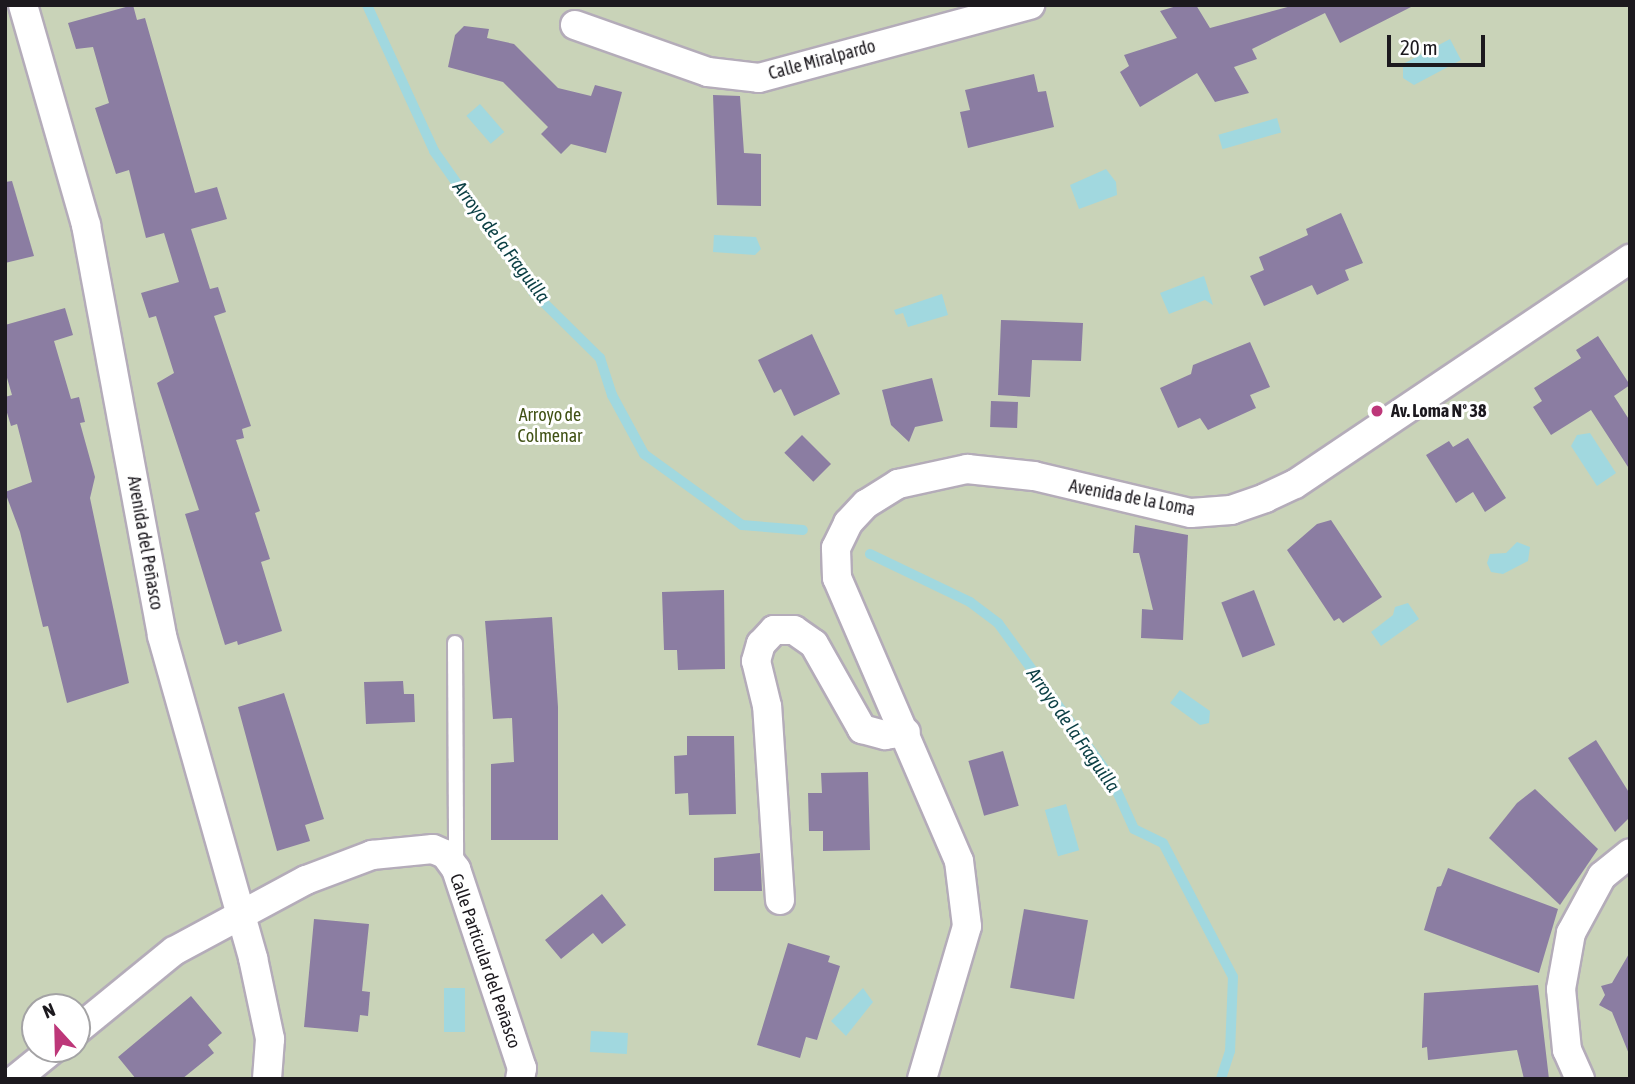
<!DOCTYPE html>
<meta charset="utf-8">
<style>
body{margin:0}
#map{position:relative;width:1635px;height:1084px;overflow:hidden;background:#fbf4ff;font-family:"Asap Condensed",sans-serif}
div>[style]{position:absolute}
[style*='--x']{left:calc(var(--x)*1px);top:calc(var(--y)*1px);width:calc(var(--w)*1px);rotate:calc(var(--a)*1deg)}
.green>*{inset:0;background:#c9d3b8}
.water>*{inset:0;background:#a1d8df;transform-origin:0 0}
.stream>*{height:10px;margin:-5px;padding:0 5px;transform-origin:5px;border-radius:5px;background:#a1d8df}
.building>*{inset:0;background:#8b7da2;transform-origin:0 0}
.roads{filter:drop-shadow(2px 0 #b4acb9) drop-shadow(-2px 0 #b4acb9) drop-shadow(0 2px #b4acb9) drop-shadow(0 -2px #b4acb9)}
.lane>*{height:14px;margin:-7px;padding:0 7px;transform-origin:7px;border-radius:7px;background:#fff}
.street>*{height:28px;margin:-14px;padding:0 14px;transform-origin:14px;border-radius:14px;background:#fff}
.dots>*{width:19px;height:19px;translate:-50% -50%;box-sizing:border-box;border:4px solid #fff;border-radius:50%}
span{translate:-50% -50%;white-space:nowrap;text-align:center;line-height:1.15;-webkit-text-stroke:6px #fff;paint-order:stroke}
.street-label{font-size:18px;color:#1c191e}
.poi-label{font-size:18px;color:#1c191e;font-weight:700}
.left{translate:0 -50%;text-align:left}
.park-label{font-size:18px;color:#405114}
.water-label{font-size:19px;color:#0b3f44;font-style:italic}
.frame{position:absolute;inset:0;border:7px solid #1c191e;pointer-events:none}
.north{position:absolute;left:21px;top:993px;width:70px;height:70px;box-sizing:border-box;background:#fff;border:2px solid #a4a3a5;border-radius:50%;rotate:338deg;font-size:19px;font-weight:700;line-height:28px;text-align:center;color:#1c191e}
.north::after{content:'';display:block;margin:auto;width:24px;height:32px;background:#bd3779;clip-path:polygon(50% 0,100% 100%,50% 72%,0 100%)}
.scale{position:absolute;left:1387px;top:35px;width:98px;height:32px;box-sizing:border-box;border:4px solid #1c191e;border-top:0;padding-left:9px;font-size:21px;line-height:24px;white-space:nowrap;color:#1c191e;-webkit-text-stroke:5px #fff;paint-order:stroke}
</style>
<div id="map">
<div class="green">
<i style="clip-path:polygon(evenodd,5px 5px,1630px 5px,1630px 1079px,5px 1079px,5px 5px,35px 1007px,77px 1007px,77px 1049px,35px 1049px,35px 1007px)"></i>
</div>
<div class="water">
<i style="clip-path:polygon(1450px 39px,1461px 60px,1414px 85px,1403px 78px,1403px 64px)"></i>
<i style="left:480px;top:104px;width:37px;height:18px;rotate:49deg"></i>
<i style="left:1277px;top:118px;width:15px;height:61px;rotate:74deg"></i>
<i style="clip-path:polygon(1106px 169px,1116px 182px,1117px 195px,1079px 209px,1070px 185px)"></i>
<i style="clip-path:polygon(714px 235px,756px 237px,761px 249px,755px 255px,713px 252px)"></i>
<i style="clip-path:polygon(1204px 276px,1213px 305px,1205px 300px,1169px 314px,1160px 293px)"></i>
<i style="clip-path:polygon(942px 294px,948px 315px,908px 327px,903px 313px,896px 315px,894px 310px)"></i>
<i style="clip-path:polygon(1590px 433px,1616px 473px,1597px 486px,1571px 446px,1577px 435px)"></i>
<i style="clip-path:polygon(1517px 542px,1530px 547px,1528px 561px,1503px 574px,1491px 572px,1487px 563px,1490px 554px,1506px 553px)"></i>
<i style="clip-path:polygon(1408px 603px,1419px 619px,1381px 646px,1371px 632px,1393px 615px,1395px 607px)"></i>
<i style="clip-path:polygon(1180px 690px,1210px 711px,1209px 723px,1200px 725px,1170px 703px)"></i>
<i style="left:1066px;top:804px;width:48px;height:22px;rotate:74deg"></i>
<i style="left:444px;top:988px;width:21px;height:44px"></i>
<i style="clip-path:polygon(863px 988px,873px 1002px,846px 1036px,831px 1021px)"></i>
<i style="left:591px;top:1031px;width:37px;height:21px;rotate:3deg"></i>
</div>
<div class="stream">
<i style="--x:367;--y:5;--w:161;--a:65.3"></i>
<i style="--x:434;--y:151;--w:174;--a:54.8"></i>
<i style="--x:534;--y:293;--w:93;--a:44.6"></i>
<i style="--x:600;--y:358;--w:39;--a:72"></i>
<i style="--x:612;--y:395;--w:67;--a:61.5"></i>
<i style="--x:644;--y:454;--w:121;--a:35.9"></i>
<i style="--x:742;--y:525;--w:61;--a:4.7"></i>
<i style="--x:870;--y:554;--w:111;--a:25.6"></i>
<i style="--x:970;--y:602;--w:35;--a:37"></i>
<i style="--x:998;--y:623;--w:192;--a:53.9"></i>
<i style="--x:1111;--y:778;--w:56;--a:65.7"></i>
<i style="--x:1134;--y:829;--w:32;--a:26"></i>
<i style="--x:1163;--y:843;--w:151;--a:62.4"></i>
<i style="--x:1233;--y:977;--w:74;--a:92.3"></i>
<i style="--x:1230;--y:1051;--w:29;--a:108"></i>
</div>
<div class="building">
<i style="clip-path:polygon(133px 5px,137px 20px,145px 18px,195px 193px,217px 187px,227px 219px,191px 229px,210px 289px,218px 287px,226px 312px,214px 316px,251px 426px,242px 429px,244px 438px,236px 440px,260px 511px,255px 513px,270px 559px,261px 562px,282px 631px,238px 645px,237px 641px,225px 645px,185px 514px,199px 510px,157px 383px,174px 373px,156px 316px,149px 318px,141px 293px,179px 282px,164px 233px,146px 238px,129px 170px,116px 174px,95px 108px,109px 103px,93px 47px,76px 49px,68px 23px)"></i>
<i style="clip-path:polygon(1180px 5px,1196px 5px,1210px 28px,1295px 5px,1415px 5px,1340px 43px,1325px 13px,1252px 49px,1257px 59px,1234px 67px,1249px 93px,1215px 102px,1197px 73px,1140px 107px,1120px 72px,1129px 66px,1124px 55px,1177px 38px,1160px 11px)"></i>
<i style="clip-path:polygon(464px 26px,489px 29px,487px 38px,514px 44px,558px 88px,591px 96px,595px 85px,622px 92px,606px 153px,571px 144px,561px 154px,541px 134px,548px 127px,503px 82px,448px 67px,455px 35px)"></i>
<i style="clip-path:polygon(1034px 74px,1038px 92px,1046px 91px,1054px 127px,968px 148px,960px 112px,970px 110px,965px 90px)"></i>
<i style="clip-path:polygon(713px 95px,740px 96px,744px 153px,761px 154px,761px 206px,717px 205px)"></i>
<i style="clip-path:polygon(12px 181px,34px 256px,5px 263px,5px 182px)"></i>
<i style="clip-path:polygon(1341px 213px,1363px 263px,1345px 270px,1349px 280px,1317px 295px,1312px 285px,1264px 306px,1250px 276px,1264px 270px,1259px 257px,1308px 235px,1306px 229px)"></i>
<i style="clip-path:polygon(65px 308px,73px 335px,54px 341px,71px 399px,79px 397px,85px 422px,80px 423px,95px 477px,90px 498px,129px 683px,67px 703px,48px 626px,43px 627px,20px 532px,5px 492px,32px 482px,17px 424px,11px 426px,5px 406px,5px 397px,12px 395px,5px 371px,5px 325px)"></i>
<i style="clip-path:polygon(1001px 320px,1083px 323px,1081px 361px,1032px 360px,1030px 397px,998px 395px)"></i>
<i style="clip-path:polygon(812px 334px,840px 394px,794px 416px,781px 389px,774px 393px,758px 360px)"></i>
<i style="clip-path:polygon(1598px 336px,1630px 385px,1614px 396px,1630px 421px,1630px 470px,1591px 410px,1551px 435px,1533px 407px,1542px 401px,1534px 388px,1581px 358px,1576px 350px)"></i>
<i style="clip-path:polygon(1250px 342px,1270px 387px,1250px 395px,1256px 408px,1208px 430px,1200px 418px,1178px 428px,1160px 388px,1191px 374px,1193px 365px)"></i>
<i style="clip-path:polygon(932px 378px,943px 421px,915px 427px,909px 442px,891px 425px,882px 390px)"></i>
<i style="left:991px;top:401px;width:27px;height:26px;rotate:2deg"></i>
<i style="left:802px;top:435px;width:41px;height:25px;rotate:45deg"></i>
<i style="clip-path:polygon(1468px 438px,1506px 498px,1485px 512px,1473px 492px,1456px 503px,1426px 455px,1449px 441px,1453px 447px)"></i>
<i style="clip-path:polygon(1331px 520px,1382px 597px,1343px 623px,1339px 618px,1334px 621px,1287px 550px,1317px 524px)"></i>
<i style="clip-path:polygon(1135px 525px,1188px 535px,1183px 640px,1141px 638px,1142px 609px,1153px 610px,1139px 553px,1133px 553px)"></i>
<i style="clip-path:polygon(724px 590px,725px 669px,678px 670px,677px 650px,664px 650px,662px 592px)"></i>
<i style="left:1254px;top:590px;width:59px;height:35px;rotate:69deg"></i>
<i style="clip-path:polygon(552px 617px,558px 707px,558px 840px,491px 840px,491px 764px,514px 762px,512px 718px,493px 719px,485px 621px)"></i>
<i style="clip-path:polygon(403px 681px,404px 694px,414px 694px,415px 722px,366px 724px,364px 682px)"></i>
<i style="clip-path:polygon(284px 693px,324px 819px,305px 825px,310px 841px,277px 851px,238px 707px)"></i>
<i style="clip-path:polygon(687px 736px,734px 736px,736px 814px,689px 815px,688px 793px,675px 794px,674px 756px,687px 755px)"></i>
<i style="clip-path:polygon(1596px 740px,1630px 794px,1630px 817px,1615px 832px,1568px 758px)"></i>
<i style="left:1003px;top:751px;width:57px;height:36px;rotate:74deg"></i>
<i style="clip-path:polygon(868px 772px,870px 850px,823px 851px,823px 831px,809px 831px,808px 793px,822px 793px,821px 773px)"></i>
<i style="clip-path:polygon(1535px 789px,1598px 849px,1560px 905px,1489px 838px,1517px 803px)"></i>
<i style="clip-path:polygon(760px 853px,762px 891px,714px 891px,714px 858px)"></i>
<i style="clip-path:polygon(1448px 868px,1558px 909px,1539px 973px,1424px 930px,1437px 887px,1441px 886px)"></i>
<i style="clip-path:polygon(602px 894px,626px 925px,602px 944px,593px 933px,561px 959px,545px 940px)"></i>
<i style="left:1024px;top:909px;width:65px;height:80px;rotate:10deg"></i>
<i style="clip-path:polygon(314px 919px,369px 924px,362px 991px,370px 992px,368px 1016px,360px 1015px,358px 1032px,304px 1027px)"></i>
<i style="clip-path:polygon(788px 943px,830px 956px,828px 962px,840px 966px,817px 1040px,806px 1037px,800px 1058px,757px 1045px)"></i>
<i style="clip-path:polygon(1630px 952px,1630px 1054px,1629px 1054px,1612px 1012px,1599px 1005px,1605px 995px,1601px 986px,1612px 983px)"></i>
<i style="clip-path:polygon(1538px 985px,1549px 1079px,1524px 1079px,1517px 1050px,1428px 1060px,1427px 1047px,1422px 1048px,1424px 993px)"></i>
<i style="clip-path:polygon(191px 996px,222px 1033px,208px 1045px,214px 1053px,182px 1079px,136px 1079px,118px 1057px)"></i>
</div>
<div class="roads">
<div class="lane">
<i style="--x:455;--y:643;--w:221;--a:89.7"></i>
</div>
<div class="street">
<i style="--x:23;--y:5;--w:229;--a:74"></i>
<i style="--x:86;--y:225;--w:418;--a:79.5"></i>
<i style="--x:162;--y:636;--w:335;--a:74.2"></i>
<i style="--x:253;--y:958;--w:83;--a:78.1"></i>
<i style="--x:270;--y:1039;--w:40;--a:94.3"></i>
<i style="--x:575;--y:25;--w:141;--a:19.5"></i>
<i style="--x:708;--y:72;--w:51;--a:6.7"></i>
<i style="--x:759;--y:78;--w:281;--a:-15.1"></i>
<i style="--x:780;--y:900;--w:194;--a:-93.8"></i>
<i style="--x:767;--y:706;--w:46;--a:-103.7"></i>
<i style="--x:756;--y:661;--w:18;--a:-74"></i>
<i style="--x:761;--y:644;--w:19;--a:-47"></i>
<i style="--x:774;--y:630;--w:20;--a:0"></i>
<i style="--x:794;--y:630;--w:24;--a:35"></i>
<i style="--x:814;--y:644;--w:98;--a:60.5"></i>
<i style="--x:862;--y:729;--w:24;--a:15"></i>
<i style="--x:885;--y:735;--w:21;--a:-8"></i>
<i style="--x:77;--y:1030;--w:125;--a:-39.2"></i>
<i style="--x:174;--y:951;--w:150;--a:-28.3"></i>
<i style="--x:306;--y:880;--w:71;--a:-20.7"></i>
<i style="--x:372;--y:855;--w:61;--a:-5.6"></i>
<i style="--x:433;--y:849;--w:13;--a:23"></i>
<i style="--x:445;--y:854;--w:19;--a:54"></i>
<i style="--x:456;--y:869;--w:210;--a:71.7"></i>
<i style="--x:522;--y:1068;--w:11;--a:100"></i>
<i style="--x:16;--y:1079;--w:48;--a:-39"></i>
<i style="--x:922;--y:1079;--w:159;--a:-73.6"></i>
<i style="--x:967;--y:926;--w:65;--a:-97"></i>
<i style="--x:959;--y:861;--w:308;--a:-113.3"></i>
<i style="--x:837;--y:578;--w:30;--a:-92"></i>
<i style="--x:836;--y:548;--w:28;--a:-64"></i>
<i style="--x:848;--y:523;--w:26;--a:-47"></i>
<i style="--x:866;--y:504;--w:38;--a:-32"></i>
<i style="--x:898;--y:484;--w:71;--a:-12.3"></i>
<i style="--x:967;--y:469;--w:67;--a:6"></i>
<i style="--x:1034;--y:476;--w:161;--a:13.3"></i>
<i style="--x:1191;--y:513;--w:40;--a:-4.3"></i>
<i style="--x:1231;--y:510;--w:36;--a:-19"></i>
<i style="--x:1265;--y:498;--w:33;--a:-25"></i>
<i style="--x:1295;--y:484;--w:404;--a:-33.9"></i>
<i style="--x:1580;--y:1079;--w:32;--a:-114"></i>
<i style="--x:1567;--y:1050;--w:61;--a:-95.6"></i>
<i style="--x:1561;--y:989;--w:57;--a:-79.9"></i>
<i style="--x:1571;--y:933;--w:65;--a:-61.5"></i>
<i style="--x:1602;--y:876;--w:36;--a:-39"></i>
</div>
</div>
<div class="dots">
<i style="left:1377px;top:411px;background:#bd3779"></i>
</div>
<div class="street-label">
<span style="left:822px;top:60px;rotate:-15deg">Calle Miralpardo</span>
<span style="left:1132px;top:498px;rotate:11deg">Avenida de la Loma</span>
<span style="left:145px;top:543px;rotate:80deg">Avenida del Peñasco</span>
<span style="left:485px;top:961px;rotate:71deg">Calle Particular del Peñasco</span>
</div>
<div class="poi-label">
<span class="left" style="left:1391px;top:411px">Av. Loma Nº 38</span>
</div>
<div class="park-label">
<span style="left:550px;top:426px">Arroyo de<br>Colmenar</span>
</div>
<div class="water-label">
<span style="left:501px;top:242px;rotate:53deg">Arroyo de la Fraguilla</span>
<span style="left:1073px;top:730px;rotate:55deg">Arroyo de la Fraguilla</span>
</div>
<div class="frame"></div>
<div class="north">N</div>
<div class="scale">20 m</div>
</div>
